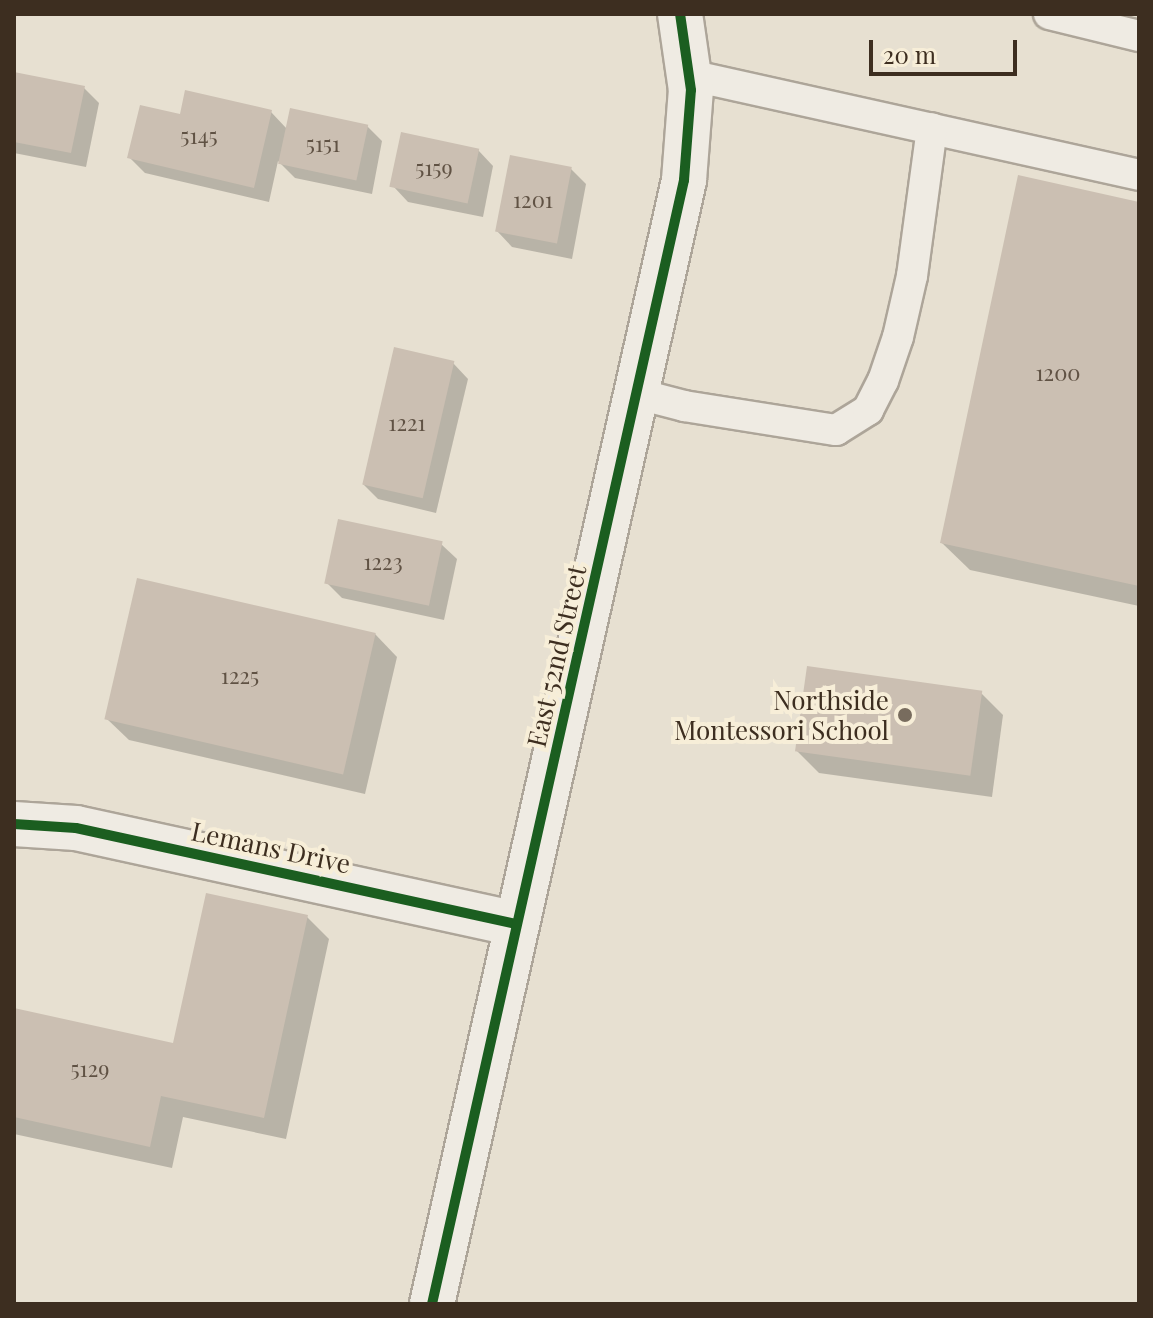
<!DOCTYPE html>
<style>
body{margin:0}
#map{position:relative;width:1153px;height:1318px;overflow:hidden;background:#e7e0d1;font-family:"Playfair Display",serif}
div>[style]{position:absolute}
[style*='--x']{left:calc(var(--x)*1px);top:calc(var(--y)*1px);width:calc(var(--w)*1px);rotate:calc(var(--a)*1deg)}
.shadow>*{inset:0;background:#0003}
.building>*{inset:0;background:#cbbfb2;transform-origin:0 0}
.roads{filter:drop-shadow(2px 0 #ada599) drop-shadow(-2px 0 #ada599) drop-shadow(0 2px #ada599) drop-shadow(0 -2px #ada599)}
.service>*{height:30px;margin:-15px;padding:0 15px;transform-origin:15px;border-radius:15px;background:#efebe3}
.minor>*{height:44px;margin:-22px;padding:0 22px;transform-origin:22px;border-radius:22px;background:#efebe3}
.tertiary>*{height:44px;margin:-22px;padding:0 22px;transform-origin:22px;border-radius:22px;background:#efebe3}
.cycleway>*{height:10px;margin:-5px;padding:0 5px;transform-origin:5px;border-radius:5px;background:#1b5e20}
.dots>*{width:22px;height:22px;translate:-50% -50%;box-sizing:border-box;border:4px solid #f7eed8;border-radius:50%}
span{translate:-50% -50%;white-space:nowrap;text-align:center;line-height:1.15;-webkit-text-stroke:8px #f7eed8;paint-order:stroke}
.number-label{font-size:22px;color:#605244}
.number-label span{-webkit-text-stroke-width:0}
.street-label{font-size:26px;color:#3d2e20}
.poi-label{font-size:26px;color:#3d2e20}
.right{translate:-100% -50%;text-align:right}
.frame{position:absolute;inset:0;border:16px solid #3d2e20;pointer-events:none}
.scale{position:absolute;left:869px;top:40px;width:148px;height:36px;box-sizing:border-box;border:4px solid #3d2e20;border-top:0;padding-left:10px;font-size:24px;line-height:28px;white-space:nowrap;color:#3d2e20;-webkit-text-stroke:6px #f7eed8;paint-order:stroke}
</style>
<div id="map">
<div class="shadow">
<i style="clip-path:polygon(14px 74px,84px 88px,99px 103px,86px 167px,14px 153px)"></i>
<i style="clip-path:polygon(271px 112px,287px 129px,367px 126px,382px 141px,372px 194px,295px 178px,278px 161px,269px 202px,145px 173px,130px 158px,181px 117px)"></i>
<i style="clip-path:polygon(478px 150px,493px 166px,483px 217px,408px 202px,393px 186px)"></i>
<i style="clip-path:polygon(571px 169px,586px 184px,572px 259px,512px 247px,497px 231px)"></i>
<i style="clip-path:polygon(1139px 204px,1139px 606px,970px 570px,942px 543px)"></i>
<i style="clip-path:polygon(453px 363px,468px 379px,436px 513px,378px 499px,363px 484px)"></i>
<i style="clip-path:polygon(441px 544px,457px 559px,444px 620px,342px 598px,326px 582px)"></i>
<i style="clip-path:polygon(375px 634px,397px 657px,365px 794px,129px 740px,106px 718px)"></i>
<i style="clip-path:polygon(981px 693px,1003px 715px,992px 797px,819px 773px,797px 751px)"></i>
<i style="clip-path:polygon(307px 917px,329px 939px,286px 1139px,183px 1117px,172px 1168px,14px 1134px,14px 1011px,174px 1045px)"></i>
</div>
<div class="building">
<i style="clip-path:polygon(14px 72px,85px 86px,71px 153px,14px 142px)"></i>
<i style="clip-path:polygon(185px 90px,272px 110px,254px 188px,127px 158px,140px 105px,180px 114px)"></i>
<i style="left:290px;top:108px;width:80px;height:57px;rotate:12deg"></i>
<i style="left:401px;top:132px;width:80px;height:56px;rotate:12deg"></i>
<i style="left:510px;top:155px;width:63px;height:78px;rotate:11deg"></i>
<i style="clip-path:polygon(1018px 175px,1139px 202px,1139px 586px,940px 543px)"></i>
<i style="left:394px;top:347px;width:62px;height:141px;rotate:13deg"></i>
<i style="left:338px;top:519px;width:107px;height:66px;rotate:12deg"></i>
<i style="left:137px;top:578px;width:245px;height:145px;rotate:13deg"></i>
<i style="left:807px;top:666px;width:177px;height:86px;rotate:8deg"></i>
<i style="clip-path:polygon(206px 893px,308px 915px,264px 1118px,161px 1096px,150px 1147px,14px 1117px,14px 1008px,173px 1043px)"></i>
</div>
<div class="roads">
<div class="service">
<i style="--x:1049;--y:14;--w:93;--a:13.7"></i>
<i style="--x:689;--y:75;--w:461;--a:12.5"></i>
<i style="--x:638;--y:394;--w:48;--a:14.6"></i>
<i style="--x:684;--y:406;--w:154;--a:9"></i>
<i style="--x:836;--y:430;--w:38;--a:-32"></i>
<i style="--x:868;--y:410;--w:33;--a:-63"></i>
<i style="--x:883;--y:381;--w:46;--a:-71.2"></i>
<i style="--x:898;--y:337;--w:63;--a:-77.1"></i>
<i style="--x:912;--y:276;--w:149;--a:-82.3"></i>
</div>
<div class="minor">
<i style="--x:14;--y:824;--w:62;--a:3.7"></i>
<i style="--x:76;--y:828;--w:451;--a:12.3"></i>
</div>
<div class="tertiary">
<i style="--x:432;--y:1304;--w:1152;--a:-77.36"></i>
<i style="--x:684;--y:180;--w:90;--a:-85.6"></i>
<i style="--x:691;--y:90;--w:77;--a:-98.2"></i>
</div>
</div>
<div class="cycleway">
<i style="--x:14;--y:824;--w:62;--a:3.7"></i>
<i style="--x:76;--y:828;--w:451;--a:12.3"></i>
<i style="--x:432;--y:1304;--w:1152;--a:-77.36"></i>
<i style="--x:684;--y:180;--w:90;--a:-85.6"></i>
<i style="--x:691;--y:90;--w:77;--a:-98.2"></i>
</div>
<div class="dots">
<i style="left:905px;top:715px;background:#786c5e"></i>
</div>
<div class="number-label">
<span style="left:199px;top:136px">5145</span>
<span style="left:323px;top:144px">5151</span>
<span style="left:434px;top:168px">5159</span>
<span style="left:533px;top:200px">1201</span>
<span style="left:1058px;top:373px">1200</span>
<span style="left:407px;top:423px">1221</span>
<span style="left:383px;top:562px">1223</span>
<span style="left:240px;top:676px">1225</span>
<span style="left:90px;top:1069px">5129</span>
</div>
<div class="street-label">
<span style="left:556px;top:656px;rotate:-77deg">East 52nd Street</span>
<span style="left:271px;top:847px;rotate:12deg">Lemans Drive</span>
</div>
<div class="poi-label">
<span class="right" style="left:889px;top:715px">Northside<br>Montessori School</span>
</div>
<div class="frame"></div>
<div class="scale">20 m</div>
</div>
